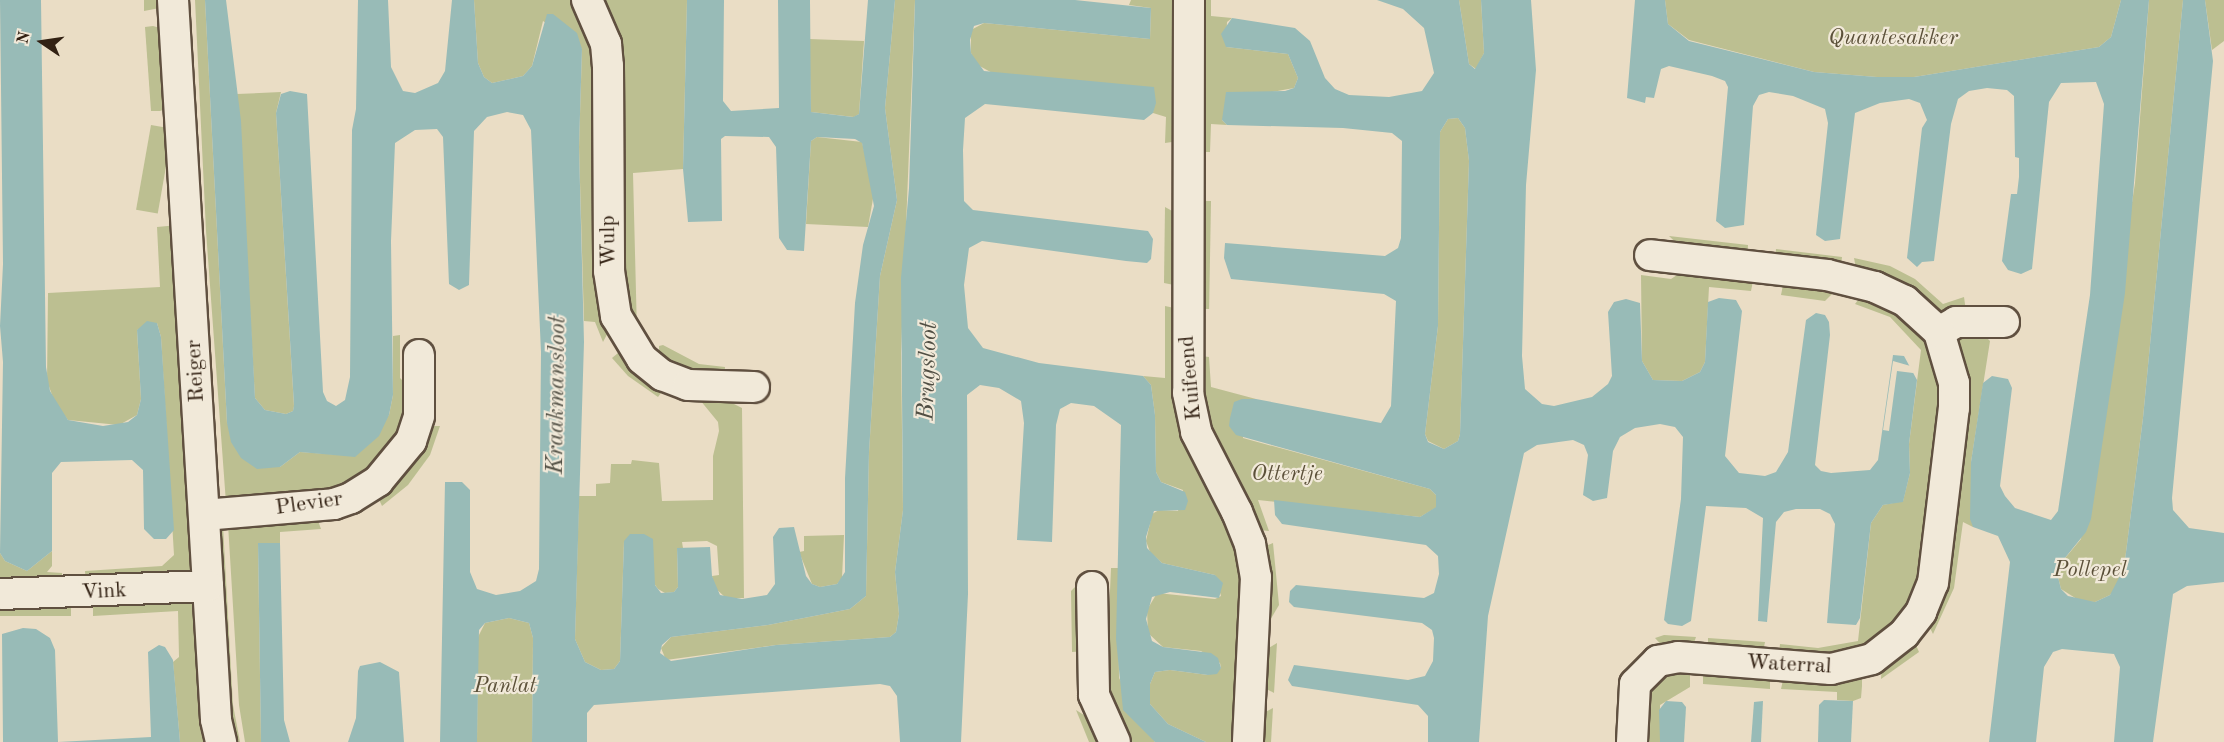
<!DOCTYPE html>
<style>
body{margin:0}
#map{position:relative;width:2224px;height:742px;overflow:hidden;background:#eaddc5;font-family:"Old Standard TT",serif}
div>[style]{position:absolute}
[style*='--x']{left:calc(var(--x)*1px);top:calc(var(--y)*1px);width:calc(var(--w)*1px);rotate:calc(var(--a)*1deg)}
.green>*{inset:0;background:#bcbf91;transform-origin:0 0}
.water>*{inset:0;background:#98bbb7}
.pier>*{inset:0;background:#eaddc5}
.roads{filter:drop-shadow(2px 0 #605040) drop-shadow(-2px 0 #605040) drop-shadow(0 2px #605040) drop-shadow(0 -2px #605040)}
.street>*{height:30px;margin:-15px;padding:0 15px;transform-origin:15px;border-radius:15px;background:#f1e9d9}
span{translate:-50% -50%;white-space:nowrap;text-align:center;line-height:1.15;-webkit-text-stroke:4.5px #f1e9d9;paint-order:stroke}
.park-label{font-size:22px;color:#5b5039;font-style:italic}
.street-label{font-size:22px;color:#322113}
.water-label{font-size:24px;color:#514f44;font-style:italic}
.north{position:absolute;left:12px;top:12px;width:60px;height:60px;-webkit-text-stroke:4px #f1e9d9;paint-order:stroke;rotate:283deg;font-size:16px;font-weight:700;line-height:24px;text-align:center;color:#322113}
.north::after{content:'';display:block;margin:auto;width:21px;height:27px;background:#322113;clip-path:polygon(50% 0,100% 100%,50% 72%,0 100%)}
</style>
<div id="map">
<div class="green">
<i style="clip-path:polygon(144px 0,165px 0,165px 7px,144px 11px)"></i>
<i style="clip-path:polygon(195px 0,205px 0,227px 423px,280px 467px,300px 452px,342px 455px,389px 415px,393px 395px,393px 336px,400px 335px,400px 378px,412px 390px,402px 442px,345px 492px,226px 503px,206px 231px)"></i>
<i style="clip-path:polygon(474px 0,579px 0,594px 35px,612px 325px,603px 342px,595px 322px,584px 321px,579px 147px,582px 49px,543px 21px,532px 66px,523px 76px,492px 83px,484px 77px,478px 63px)"></i>
<i style="clip-path:polygon(598px 0,687px 0,683px 169px,633px 173px,637px 332px,625px 318px)"></i>
<i style="clip-path:polygon(895px 0,915px 0,901px 352px,903px 510px,895px 572px,899px 614px,896px 632px,890px 637px,776px 645px,666px 660px,661px 648px,671px 637px,768px 625px,850px 609px,866px 596px,869px 452px,880px 276px,897px 200px,885px 108px)"></i>
<i style="clip-path:polygon(1131px 0,1177px 0,1179px 141px,1165px 143px,1166px 117px,1153px 113px,1154px 88px,996px 75px,976px 64px,971px 53px,971px 30px,984px 23px,1150px 39px,1151px 8px,1129px 5px)"></i>
<i style="clip-path:polygon(1200px 0,1211px 0,1211px 16px,1232px 18px,1227px 22px,1226px 47px,1288px 54px,1298px 78px,1294px 88px,1272px 92px,1222px 120px,1227px 125px,1211px 124px,1210px 152px,1196px 152px)"></i>
<i style="clip-path:polygon(1459px 0,1481px 0,1484px 53px,1476px 69px,1469px 64px)"></i>
<i style="clip-path:polygon(1665px 0,2121px 0,2111px 37px,2099px 47px,1914px 77px,1877px 77px,1814px 72px,1689px 40px,1668px 24px)"></i>
<i style="clip-path:polygon(2149px 0,2183px 0,2143px 418px,2124px 568px,2118px 586px,2110px 595px,2095px 602px,2080px 601px,2061px 589px,2056px 569px,2081px 539px,2135px 183px)"></i>
<i style="clip-path:polygon(2205px 0,2224px 0,2224px 41px,2212px 50px)"></i>
<i style="clip-path:polygon(153px 26px,167px 30px,171px 107px,160px 111px,151px 111px,145px 27px)"></i>
<i style="clip-path:polygon(809px 39px,864px 41px,859px 114px,854px 117px,811px 112px)"></i>
<i style="clip-path:polygon(281px 92px,276px 113px,294px 406px,293px 411px,286px 414px,265px 410px,255px 398px,237px 94px)"></i>
<i style="clip-path:polygon(1458px 118px,1465px 128px,1469px 161px,1460px 434px,1458px 441px,1444px 449px,1428px 441px,1425px 434px,1438px 326px,1440px 132px,1448px 119px)"></i>
<i style="left:151px;top:125px;width:22px;height:86px;rotate:10deg"></i>
<i style="clip-path:polygon(817px 137px,862px 142px,874px 193px,868px 227px,806px 224px,811px 141px)"></i>
<i style="left:1211px;top:201px;width:108px;height:19px;rotate:91deg"></i>
<i style="clip-path:polygon(1165px 207px,1174px 212px,1179px 286px,1164px 283px)"></i>
<i style="clip-path:polygon(178px 225px,194px 568px,189px 574px,86px 586px,85px 571px,162px 566px,174px 555px,161px 337px,157px 323px,137px 330px,141px 399px,137px 415px,119px 425px,68px 420px,55px 403px,47px 381px,48px 293px,160px 287px,157px 227px)"></i>
<i style="clip-path:polygon(1669px 236px,1748px 245px,1747px 259px,1687px 253px)"></i>
<i style="clip-path:polygon(1776px 249px,1842px 257px,1841px 265px,1775px 263px)"></i>
<i style="clip-path:polygon(1854px 258px,1890px 266px,1915px 279px,1943px 304px,1964px 297px,1966px 311px,1945px 316px,1857px 274px)"></i>
<i style="clip-path:polygon(1686px 269px,1753px 281px,1751px 291px,1709px 287px,1705px 362px,1700px 372px,1682px 381px,1653px 380px,1642px 361px,1641px 275px,1671px 279px)"></i>
<i style="clip-path:polygon(1783px 285px,1836px 290px,1825px 301px,1781px 295px)"></i>
<i style="clip-path:polygon(1864px 292px,1920px 324px,1944px 375px,1926px 568px,1909px 615px,1856px 657px,1779px 653px,1780px 644px,1818px 648px,1858px 641px,1871px 523px,1883px 505px,1903px 501px,1910px 473px,1909px 444px,1921px 350px,1890px 317px,1855px 304px)"></i>
<i style="clip-path:polygon(1165px 306px,1179px 309px,1179px 376px,1244px 554px,1240px 742px,1206px 742px,1168px 724px,1150px 704px,1150px 684px,1155px 672px,1170px 670px,1208px 675px,1221px 668px,1220px 663px,1201px 651px,1163px 647px,1148px 633px,1147px 610px,1157px 593px,1215px 599px,1221px 596px,1215px 575px,1162px 563px,1150px 552px,1146px 541px,1152px 514px,1159px 510px,1178px 511px,1183px 490px,1161px 482px,1156px 472px,1155px 415px,1151px 385px,1143px 376px,1165px 378px)"></i>
<i style="clip-path:polygon(1980px 331px,1990px 341px,1971px 462px,1973px 527px,1963px 522px,1954px 588px,1933px 634px,1926px 620px,1952px 345px,1957px 333px)"></i>
<i style="clip-path:polygon(663px 345px,699px 364px,725px 367px,724px 380px,659px 362px,659px 346px)"></i>
<i style="clip-path:polygon(624px 348px,664px 389px,658px 397px,628px 376px,612px 358px)"></i>
<i style="clip-path:polygon(1201px 356px,1209px 357px,1211px 387px,1256px 399px,1242px 399px,1243px 438px,1430px 489px,1436px 495px,1437px 507px,1420px 517px,1258px 500px,1269px 531px,1260px 530px,1204px 428px)"></i>
<i style="clip-path:polygon(718px 396px,742px 408px,744px 598px,726px 598px,714px 587px,712px 576px,719px 575px,717px 546px,707px 541px,682px 542px,683px 548px,677px 549px,678px 587px,674px 592px,665px 593px,658px 589px,624px 541px,620px 661px,614px 669px,601px 670px,585px 662px,575px 639px,579px 496px,596px 496px,596px 484px,610px 483px,611px 464px,631px 464px,632px 460px,659px 463px,662px 501px,713px 500px,713px 456px,719px 431px,718px 422px,700px 400px)"></i>
<i style="clip-path:polygon(425px 426px,440px 426px,430px 455px,408px 485px,382px 506px,376px 493px)"></i>
<i style="clip-path:polygon(317px 518px,321px 529px,280px 532px,280px 543px,258px 543px,261px 742px,245px 742px,239px 705px,228px 524px)"></i>
<i style="clip-path:polygon(223px 526px,233px 705px,240px 742px,230px 742px,216px 536px)"></i>
<i style="clip-path:polygon(844px 535px,842px 578px,837px 584px,820px 587px,812px 584px,799px 552px,804px 551px,804px 536px)"></i>
<i style="clip-path:polygon(1273px 543px,1279px 605px,1269px 622px,1260px 548px)"></i>
<i style="clip-path:polygon(52px 551px,52px 566px,47px 572px,62px 573px,62px 586px,0 588px,0 553px,5px 561px,27px 571px)"></i>
<i style="clip-path:polygon(1111px 568px,1118px 568px,1119px 678px,1155px 742px,1128px 742px,1105px 698px,1104px 619px,1109px 614px)"></i>
<i style="clip-path:polygon(1076px 586px,1077px 613px,1086px 623px,1087px 651px,1072px 652px,1071px 591px)"></i>
<i style="clip-path:polygon(188px 599px,195px 605px,212px 742px,180px 742px,173px 662px,179px 657px,178px 611px,93px 616px,93px 600px)"></i>
<i style="left:0;top:601px;width:71px;height:15px"></i>
<i style="clip-path:polygon(509px 618px,529px 623px,533px 638px,532px 742px,477px 742px,478px 637px,485px 623px)"></i>
<i style="clip-path:polygon(1664px 635px,1696px 637px,1691px 651px,1667px 651px,1655px 638px)"></i>
<i style="clip-path:polygon(1708px 638px,1765px 642px,1763px 652px,1708px 646px)"></i>
<i style="clip-path:polygon(1277px 643px,1274px 693px,1263px 687px,1262px 652px)"></i>
<i style="clip-path:polygon(1915px 643px,1919px 652px,1881px 679px,1882px 662px)"></i>
<i style="clip-path:polygon(1683px 667px,1690px 674px,1690px 687px,1660px 705px,1660px 742px,1641px 742px,1640px 706px,1655px 673px)"></i>
<i style="clip-path:polygon(1710px 669px,1765px 673px,1770px 679px,1770px 689px,1703px 684px,1703px 675px)"></i>
<i style="clip-path:polygon(1854px 673px,1862px 679px,1862px 686px,1861px 698px,1853px 701px,1837px 700px,1837px 692px,1781px 689px,1783px 680px)"></i>
<i style="clip-path:polygon(1273px 708px,1271px 742px,1257px 742px,1258px 716px)"></i>
<i style="clip-path:polygon(1076px 710px,1095px 722px,1107px 742px,1089px 742px)"></i>
</div>
<div class="water">
<i style="clip-path:polygon(0 0,41px 0,46px 367px,50px 391px,68px 420px,103px 426px,128px 422px,137px 415px,141px 399px,137px 330px,147px 321px,157px 323px,161px 337px,174px 530px,166px 539px,154px 539px,144px 529px,143px 470px,132px 460px,61px 462px,52px 473px,52px 551px,27px 571px,5px 561px,0 553px,3px 362px,0 326px,3px 264px)"></i>
<i style="clip-path:polygon(205px 0,226px 0,241px 121px,255px 398px,265px 410px,286px 414px,293px 411px,294px 405px,276px 113px,281px 94px,290px 91px,307px 94px,323px 392px,327px 401px,336px 406px,345px 400px,350px 377px,352px 130px,356px 109px,358px 0,388px 0,391px 67px,403px 91px,415px 93px,438px 83px,445px 71px,452px 0,474px 0,478px 63px,484px 77px,492px 83px,523px 76px,532px 66px,547px 14px,553px 14px,577px 33px,582px 49px,579px 147px,584px 342px,575px 639px,585px 662px,601px 670px,614px 669px,620px 661px,624px 541px,630px 534px,644px 534px,653px 539px,655px 585px,661px 593px,674px 592px,678px 587px,677px 548px,710px 547px,712px 576px,720px 595px,742px 599px,767px 595px,775px 584px,773px 537px,779px 528px,794px 527px,806px 576px,812px 584px,820px 587px,837px 584px,845px 572px,845px 478px,855px 303px,863px 245px,874px 206px,862px 143px,855px 139px,817px 137px,811px 141px,804px 251px,787px 250px,779px 238px,776px 147px,769px 137px,725px 136px,721px 139px,722px 221px,688px 222px,683px 169px,687px 0,724px 0,723px 101px,731px 111px,779px 108px,778px 0,810px 0,811px 112px,853px 117px,859px 114px,868px 0,895px 0,885px 108px,897px 200px,880px 276px,869px 452px,866px 596px,850px 609px,768px 625px,671px 637px,662px 645px,660px 653px,671px 661px,776px 645px,890px 637px,896px 632px,899px 614px,895px 572px,903px 510px,901px 278px,909px 188px,915px 0,1075px 0,1151px 8px,1150px 39px,984px 23px,974px 26px,970px 40px,971px 53px,984px 71px,1154px 87px,1156px 103px,1153px 113px,1144px 120px,985px 104px,965px 118px,963px 150px,964px 201px,973px 210px,1148px 231px,1153px 239px,1151px 259px,1147px 263px,1126px 261px,982px 241px,969px 248px,964px 285px,968px 328px,983px 348px,1039px 363px,1143px 376px,1151px 385px,1155px 415px,1156px 472px,1161px 482px,1185px 492px,1188px 501px,1185px 510px,1154px 511px,1146px 537px,1147px 548px,1162px 563px,1215px 575px,1223px 583px,1219px 598px,1170px 592px,1152px 597px,1146px 619px,1152px 641px,1163px 647px,1211px 653px,1218px 658px,1221px 668px,1217px 674px,1208px 675px,1170px 670px,1155px 672px,1150px 684px,1150px 704px,1168px 724px,1206px 742px,1155px 742px,1123px 710px,1116px 639px,1121px 425px,1094px 406px,1071px 403px,1060px 409px,1056px 425px,1052px 542px,1017px 540px,1024px 423px,1021px 401px,999px 388px,980px 385px,967px 395px,968px 594px,961px 742px,900px 742px,897px 696px,890px 686px,880px 684px,594px 705px,587px 713px,587px 742px,532px 742px,533px 638px,529px 623px,509px 618px,485px 623px,479px 630px,477px 742px,440px 742px,445px 482px,462px 482px,470px 490px,470px 572px,477px 589px,496px 595px,520px 591px,536px 581px,539px 569px,541px 352px,531px 130px,523px 115px,507px 112px,487px 117px,474px 131px,469px 285px,459px 290px,449px 284px,443px 137px,437px 129px,415px 130px,395px 143px,391px 241px,393px 395px,389px 415px,379px 436px,355px 457px,300px 452px,280px 467px,257px 469px,241px 458px,231px 442px,227px 423px)"></i>
<i style="clip-path:polygon(evenodd,1377px 0,1459px 0,1469px 64px,1475px 69px,1484px 53px,1481px 0,1531px 0,1536px 70px,1526px 185px,1522px 356px,1525px 389px,1542px 404px,1554px 406px,1592px 397px,1608px 384px,1612px 376px,1608px 312px,1614px 302px,1626px 299px,1640px 303px,1642px 361px,1653px 380px,1682px 381px,1700px 372px,1705px 362px,1708px 302px,1719px 298px,1736px 300px,1742px 311px,1725px 456px,1739px 473px,1765px 476px,1776px 472px,1788px 452px,1806px 320px,1816px 313px,1825px 315px,1829px 322px,1830px 335px,1815px 465px,1821px 471px,1831px 473px,1870px 470px,1878px 460px,1893px 355px,1904px 356px,1917px 380px,1909px 444px,1910px 473px,1903px 502px,1883px 505px,1871px 523px,1860px 618px,1856px 625px,1827px 623px,1835px 524px,1830px 514px,1820px 509px,1796px 509px,1784px 512px,1776px 522px,1767px 622px,1758px 621px,1763px 518px,1746px 508px,1706px 506px,1691px 621px,1682px 626px,1668px 624px,1664px 620px,1681px 499px,1683px 437px,1675px 427px,1660px 424px,1635px 428px,1620px 437px,1613px 451px,1607px 498px,1593px 501px,1583px 495px,1588px 455px,1584px 445px,1573px 440px,1537px 445px,1524px 453px,1488px 616px,1479px 742px,1428px 742px,1428px 716px,1418px 705px,1292px 686px,1288px 680px,1294px 665px,1408px 680px,1425px 676px,1433px 661px,1434px 638px,1432px 630px,1422px 623px,1294px 607px,1289px 602px,1290px 591px,1296px 585px,1424px 598px,1434px 593px,1439px 574px,1438px 556px,1426px 545px,1282px 524px,1275px 515px,1274px 500px,1420px 517px,1436px 507px,1436px 495px,1430px 489px,1236px 435px,1229px 426px,1230px 418px,1234px 402px,1242px 399px,1256px 399px,1381px 423px,1391px 406px,1396px 301px,1384px 294px,1231px 279px,1224px 258px,1225px 243px,1385px 256px,1398px 248px,1401px 238px,1402px 141px,1392px 133px,1343px 128px,1227px 125px,1222px 120px,1226px 92px,1285px 91px,1294px 88px,1298px 78px,1288px 54px,1226px 47px,1221px 34px,1232px 18px,1295px 28px,1310px 41px,1325px 78px,1335px 89px,1349px 95px,1389px 97px,1422px 91px,1434px 73px,1424px 28px,1403px 9px,1377px 0,1458px 118px,1465px 128px,1469px 161px,1460px 434px,1458px 441px,1444px 449px,1428px 442px,1425px 434px,1438px 326px,1440px 132px,1448px 119px,1458px 118px)"></i>
<i style="clip-path:polygon(1635px 0,1665px 0,1668px 24px,1689px 41px,1814px 72px,1877px 77px,1914px 77px,2099px 47px,2111px 37px,2121px 0,2149px 0,2125px 293px,2091px 519px,2086px 532px,2056px 569px,2061px 589px,2068px 596px,2095px 602px,2110px 595px,2124px 568px,2143px 418px,2183px 0,2205px 0,2213px 61px,2172px 498px,2173px 510px,2189px 528px,2224px 533px,2224px 582px,2187px 586px,2173px 594px,2153px 742px,2114px 742px,2120px 667px,2114px 654px,2062px 649px,2053px 652px,2044px 667px,2036px 742px,1989px 742px,2010px 562px,1998px 536px,1973px 527px,1970px 519px,1971px 462px,1983px 383px,1992px 376px,2008px 379px,2012px 388px,2000px 486px,2005px 496px,2015px 508px,2051px 520px,2058px 511px,2090px 295px,2104px 104px,2096px 82px,2061px 83px,2049px 102px,2032px 269px,2021px 274px,2008px 270px,2002px 261px,2011px 194px,2017px 194px,2019px 177px,2019px 158px,2015px 157px,2014px 96px,2007px 90px,1987px 88px,1969px 91px,1958px 99px,1951px 124px,1934px 261px,1922px 262px,1917px 267px,1907px 258px,1922px 128px,1927px 120px,1920px 103px,1909px 99px,1880px 103px,1855px 113px,1840px 239px,1825px 241px,1816px 235px,1828px 123px,1825px 109px,1793px 96px,1769px 92px,1759px 95px,1753px 106px,1744px 225px,1725px 228px,1716px 221px,1728px 87px,1725px 81px,1712px 76px,1669px 66px,1661px 69px,1654px 98px,1646px 97px,1645px 103px,1627px 98px)"></i>
<i style="clip-path:polygon(258px 543px,280px 543px,284px 720px,290px 742px,261px 742px)"></i>
<i style="clip-path:polygon(23px 628px,36px 629px,50px 638px,55px 650px,58px 742px,151px 737px,148px 652px,159px 645px,165px 647px,173px 660px,180px 742px,3px 742px,2px 634px)"></i>
<i style="clip-path:polygon(380px 662px,399px 672px,404px 742px,348px 742px,356px 718px,358px 671px,360px 666px)"></i>
<i style="clip-path:polygon(1824px 700px,1853px 701px,1851px 742px,1818px 742px,1819px 705px)"></i>
<i style="clip-path:polygon(1666px 701px,1682px 702px,1686px 707px,1684px 742px,1660px 742px,1659px 710px)"></i>
<i style="clip-path:polygon(1763px 701px,1761px 742px,1751px 742px,1754px 702px)"></i>
</div>
<div class="pier">
<i style="clip-path:polygon(1893px 361px,1914px 367px,1913px 373px,1897px 371px,1889px 431px,1883px 430px)"></i>
</div>
<div class="roads">
<div class="street">
<i style="--x:173;--y:0;--w:721;--a:86.58"></i>
<i style="--x:216;--y:720;--w:23;--a:77"></i>
<i style="--x:587;--y:0;--w:48;--a:66.6"></i>
<i style="--x:606;--y:44;--w:22;--a:85"></i>
<i style="--x:608;--y:66;--w:205;--a:89.7"></i>
<i style="--x:609;--y:271;--w:46;--a:81.2"></i>
<i style="--x:616;--y:316;--w:50;--a:58.8"></i>
<i style="--x:642;--y:359;--w:26;--a:39"></i>
<i style="--x:662;--y:375;--w:28;--a:21"></i>
<i style="--x:688;--y:385;--w:66;--a:1.7"></i>
<i style="--x:1189;--y:0;--w:393;--a:90.1"></i>
<i style="--x:1188;--y:393;--w:40;--a:78"></i>
<i style="--x:1196;--y:432;--w:90;--a:62.9"></i>
<i style="--x:1237;--y:512;--w:35;--a:68"></i>
<i style="--x:1250;--y:544;--w:34;--a:80"></i>
<i style="--x:1256;--y:577;--w:165;--a:92.8"></i>
<i style="--x:1939;--y:332;--w:20;--a:-30"></i>
<i style="--x:1956;--y:322;--w:48;--a:0"></i>
<i style="--x:204;--y:515;--w:130;--a:-4.8"></i>
<i style="--x:334;--y:504;--w:18;--a:-19"></i>
<i style="--x:351;--y:498;--w:32;--a:-32"></i>
<i style="--x:378;--y:481;--w:52;--a:-50.5"></i>
<i style="--x:411;--y:441;--w:26;--a:-72"></i>
<i style="--x:419;--y:416;--w:61;--a:-90"></i>
<i style="--x:1092;--y:587;--w:108;--a:88.9"></i>
<i style="--x:1094;--y:695;--w:51;--a:65.9"></i>
<i style="--x:0;--y:594;--w:208;--a:-2.2"></i>
<i style="--x:1632;--y:742;--w:58;--a:-87"></i>
<i style="--x:1635;--y:684;--w:33;--a:-45"></i>
<i style="--x:1658;--y:661;--w:20;--a:-11"></i>
<i style="--x:1678;--y:657;--w:153;--a:4.5"></i>
<i style="--x:1831;--y:669;--w:42;--a:-13.7"></i>
<i style="--x:1872;--y:659;--w:41;--a:-38"></i>
<i style="--x:1904;--y:634;--w:28;--a:-52"></i>
<i style="--x:1921;--y:612;--w:31;--a:-68"></i>
<i style="--x:1933;--y:583;--w:176;--a:-83.2"></i>
<i style="--x:1954;--y:408;--w:25;--a:-90"></i>
<i style="--x:1954;--y:383;--w:53;--a:-106.4"></i>
<i style="--x:1939;--y:332;--w:46;--a:-137.6"></i>
<i style="--x:1905;--y:301;--w:33;--a:-155"></i>
<i style="--x:1875;--y:287;--w:49;--a:-166"></i>
<i style="--x:1827;--y:275;--w:178;--a:-173.6"></i>
</div>
</div>
<div class="park-label">
<span style="left:1893px;top:39px">Quantesakker</span>
<span style="left:1287px;top:475px">Ottertje</span>
<span style="left:2090px;top:571px">Pollepel</span>
<span style="left:505px;top:687px">Panlat</span>
</div>
<div class="street-label">
<span style="left:609px;top:241px;rotate:-91deg">Wulp</span>
<span style="left:196px;top:371px;rotate:-93deg">Reiger</span>
<span style="left:1191px;top:378px;rotate:-95deg">Kuifeend</span>
<span style="left:309px;top:504px;rotate:-8deg">Plevier</span>
<span style="left:104px;top:592px;rotate:-3deg">Vink</span>
<span style="left:1789px;top:665px;rotate:3deg">Waterral</span>
</div>
<div class="water-label">
<span style="left:929px;top:371px;rotate:-88deg">Brugsloot</span>
<span style="left:558px;top:395px;rotate:-89deg">Kraakmansloot</span>
</div>
<div class="north">N</div>
</div>
